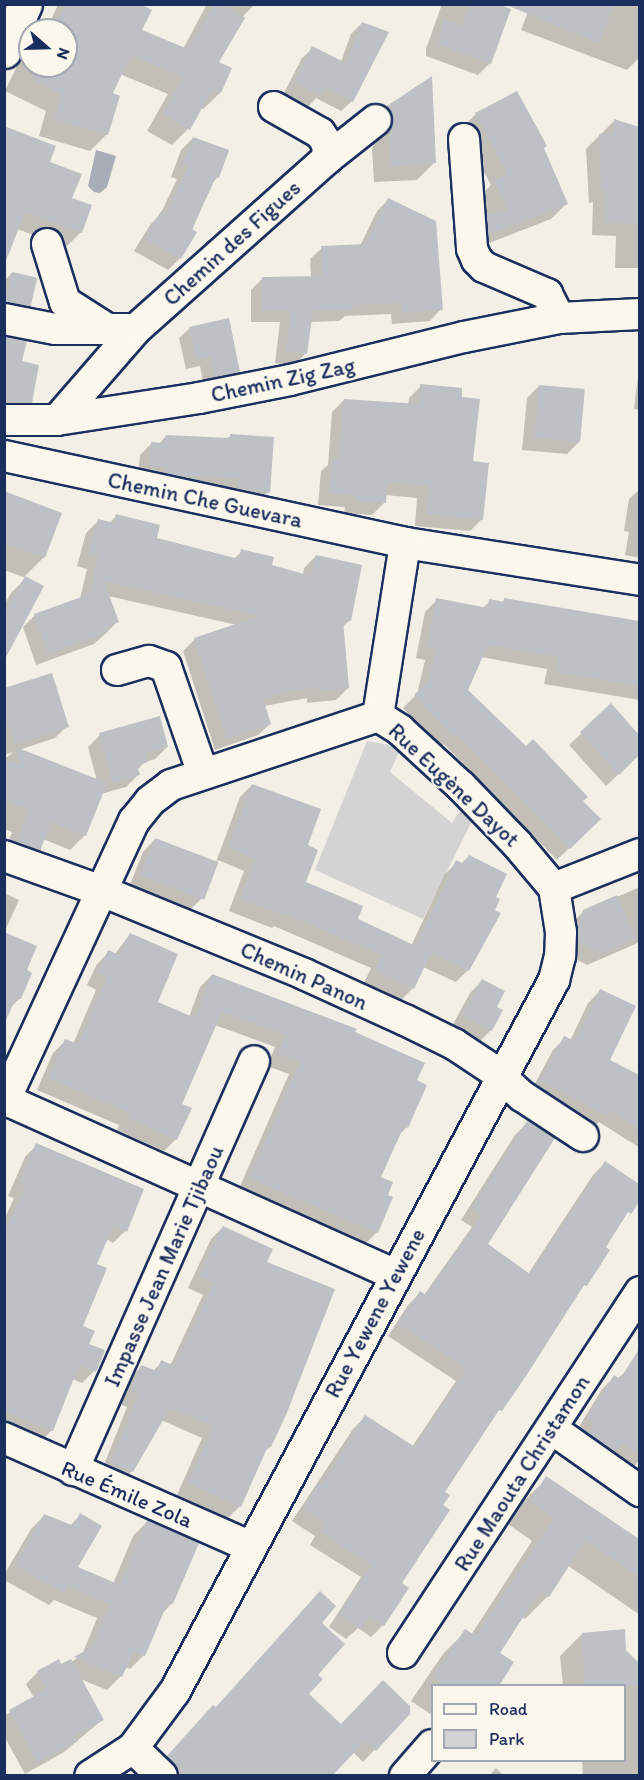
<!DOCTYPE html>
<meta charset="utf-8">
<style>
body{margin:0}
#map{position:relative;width:644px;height:1780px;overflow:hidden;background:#f2efe6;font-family:Itim,sans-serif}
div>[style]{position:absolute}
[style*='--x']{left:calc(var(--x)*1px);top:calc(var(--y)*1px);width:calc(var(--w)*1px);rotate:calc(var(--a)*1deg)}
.green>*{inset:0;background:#d2d3d2}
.water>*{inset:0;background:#a9adb7}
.shadow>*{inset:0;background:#0003}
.building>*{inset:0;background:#bdc0c4;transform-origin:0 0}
.roads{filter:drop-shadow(2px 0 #1b2f5e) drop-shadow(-2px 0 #1b2f5e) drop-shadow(0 2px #1b2f5e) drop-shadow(0 -2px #1b2f5e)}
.street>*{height:30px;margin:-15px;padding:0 15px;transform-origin:15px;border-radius:15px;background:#fbf7ec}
.secondary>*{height:33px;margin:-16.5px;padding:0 16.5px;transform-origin:16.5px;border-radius:16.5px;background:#fbf7ec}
span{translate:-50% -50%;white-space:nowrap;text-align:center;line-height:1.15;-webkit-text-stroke:4.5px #fbf7ec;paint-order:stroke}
.street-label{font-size:22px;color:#1b2f5e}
.frame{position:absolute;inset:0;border:6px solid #1b2f5e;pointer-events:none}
.legend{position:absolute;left:431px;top:1684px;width:195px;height:78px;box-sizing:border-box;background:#fbf7ec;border:2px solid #a1a7b3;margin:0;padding:8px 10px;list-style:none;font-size:18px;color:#1b2f5e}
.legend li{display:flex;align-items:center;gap:12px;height:30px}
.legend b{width:30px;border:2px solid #a1a7b3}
.north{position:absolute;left:18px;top:18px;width:60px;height:60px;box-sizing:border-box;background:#fbf7ec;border:2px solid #a1a7b3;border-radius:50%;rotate:110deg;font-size:16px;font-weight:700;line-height:24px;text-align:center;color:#1b2f5e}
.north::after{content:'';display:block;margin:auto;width:21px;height:27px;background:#1b2f5e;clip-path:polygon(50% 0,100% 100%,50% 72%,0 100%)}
</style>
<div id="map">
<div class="green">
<i style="clip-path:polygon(367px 741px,389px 745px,400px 750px,390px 772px,452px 823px,461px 809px,473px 819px,423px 919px,315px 870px)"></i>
</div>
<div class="water">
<i style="clip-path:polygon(96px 150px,116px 156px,107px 187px,100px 193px,94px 192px,88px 186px)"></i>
</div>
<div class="shadow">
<i style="clip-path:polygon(58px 4px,136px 4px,140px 31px,183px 49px,207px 4px,255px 4px,245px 14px,217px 63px,220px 93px,203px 109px,200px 108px,188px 129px,172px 145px,147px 131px,168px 94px,120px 74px,111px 94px,107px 134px,90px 151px,39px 136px,46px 111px,5px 91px,17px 66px,30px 53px,30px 66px,66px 66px,66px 30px,47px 30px)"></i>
<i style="clip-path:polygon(442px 4px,493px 4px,490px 63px,478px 75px,426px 56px,426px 49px)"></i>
<i style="clip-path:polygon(531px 4px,640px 4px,640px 57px,627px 70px,521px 30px)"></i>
<i style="clip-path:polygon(362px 23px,352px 101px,341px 111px,316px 98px,309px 106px,284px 93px,302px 58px,313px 48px,341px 62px,351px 34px)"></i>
<i style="clip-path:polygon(388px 107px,435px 162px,417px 180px,374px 182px,372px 150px,376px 136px,371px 124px)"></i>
<i style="clip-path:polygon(476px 114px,543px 148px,566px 204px,551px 219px,474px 249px,472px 230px,488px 215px,480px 196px,491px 185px,461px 129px)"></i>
<i style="clip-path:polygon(614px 121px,640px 129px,640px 268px,615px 268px,616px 236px,592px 235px,593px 202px,589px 203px,586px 149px)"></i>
<i style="clip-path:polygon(4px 133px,48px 163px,71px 199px,81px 232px,66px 247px,17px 229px,10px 248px,4px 253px)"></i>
<i style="clip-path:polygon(193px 138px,218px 177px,212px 183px,180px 258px,168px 270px,134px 251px,150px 225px,161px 213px,177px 179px,171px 177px,181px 150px)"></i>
<i style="clip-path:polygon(389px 199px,441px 309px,430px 321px,392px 324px,391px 314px,345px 316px,339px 321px,310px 322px,306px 353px,294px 365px,275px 363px,280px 322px,251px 322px,251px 290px,263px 278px,311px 277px,310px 259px,322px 248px,360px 246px,377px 211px)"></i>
<i style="clip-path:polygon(12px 273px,29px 306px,16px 318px,4px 315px,4px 281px)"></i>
<i style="clip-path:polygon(190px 328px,239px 372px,228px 382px,204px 387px,200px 366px,186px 369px,179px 338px)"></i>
<i style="clip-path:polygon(4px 338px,20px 362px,31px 402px,19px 414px,4px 412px)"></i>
<i style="clip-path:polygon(639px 368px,640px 368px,640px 410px,634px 409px)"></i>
<i style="clip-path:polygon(421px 386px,472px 463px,482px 519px,470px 531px,415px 526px,417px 498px,385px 495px,384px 503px,372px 515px,344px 513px,345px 507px,318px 505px,321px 471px,328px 465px,332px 412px,344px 400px,408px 405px,409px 398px)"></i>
<i style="clip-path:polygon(539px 386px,579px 442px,567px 454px,522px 450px,527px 398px)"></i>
<i style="clip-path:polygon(231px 435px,268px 492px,256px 504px,138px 477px,140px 455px,152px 443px,159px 444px,166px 436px,227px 439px)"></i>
<i style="clip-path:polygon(640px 489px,640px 558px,625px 555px,629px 532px,624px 531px,629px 499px)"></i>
<i style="clip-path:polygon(4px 493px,60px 514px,43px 558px,24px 577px,42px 586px,4px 658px,4px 605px,11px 593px,26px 578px,4px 570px)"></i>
<i style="clip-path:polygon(116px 516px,155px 539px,234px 559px,242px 551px,270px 566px,303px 575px,304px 568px,316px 556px,349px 621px,342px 627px,348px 688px,336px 700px,307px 703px,307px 698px,264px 706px,270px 724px,258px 735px,215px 750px,183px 651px,195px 639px,237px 625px,108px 596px,117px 622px,105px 634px,94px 644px,36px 665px,23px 627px,35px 615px,80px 599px,87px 569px,77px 566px,86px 533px,98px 521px,109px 524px)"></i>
<i style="clip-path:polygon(505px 599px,640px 634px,640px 700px,544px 684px,547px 669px,481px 657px,467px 690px,599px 819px,557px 860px,444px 744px,440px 747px,403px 708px,417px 694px,425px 660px,416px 658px,425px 612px,437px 600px,482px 609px,490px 601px,501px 603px)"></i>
<i style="clip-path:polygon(4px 690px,67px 726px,55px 738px,19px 750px,97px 781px,88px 747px,100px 735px,167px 747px,155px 759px,145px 762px,137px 770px,138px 775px,126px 787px,101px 794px,85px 835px,70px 850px,43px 839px,39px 850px,24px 865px,4px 852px,12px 832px,4px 829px,4px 760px,13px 752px,4px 755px)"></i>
<i style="clip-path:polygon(611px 706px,640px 737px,640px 754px,606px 786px,569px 745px)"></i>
<i style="clip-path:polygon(252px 785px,306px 846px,305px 882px,356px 920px,411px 946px,445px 874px,457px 862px,461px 864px,469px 856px,494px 898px,468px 970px,456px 982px,423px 967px,413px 988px,401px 1000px,364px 983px,371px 968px,274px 926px,272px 928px,229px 911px,244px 871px,218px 860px,201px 899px,189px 911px,129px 887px,143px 852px,155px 839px,216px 862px,240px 797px)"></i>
<i style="clip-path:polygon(640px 887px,640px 942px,587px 965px,566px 954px,571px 924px,584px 911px)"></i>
<i style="clip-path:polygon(4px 893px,19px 900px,4px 933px)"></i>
<i style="clip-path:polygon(4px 933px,25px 971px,20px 998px,10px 1008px,4px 1020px)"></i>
<i style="clip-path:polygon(130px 934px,156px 1002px,189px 1017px,200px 987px,212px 975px,354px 1032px,415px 1081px,407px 1127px,398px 1136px,379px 1178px,377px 1232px,365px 1244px,238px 1191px,289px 1074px,267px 1066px,275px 1047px,215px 1025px,180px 1104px,176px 1139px,164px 1151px,117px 1130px,119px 1125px,37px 1090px,53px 1053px,65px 1041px,73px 1044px,96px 990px,87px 985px,97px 964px,109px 952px,115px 954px)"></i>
<i style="clip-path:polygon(482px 981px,495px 1007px,501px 1011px,491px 1030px,479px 1042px,451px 1028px,470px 993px)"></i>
<i style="clip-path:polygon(600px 991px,608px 1060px,640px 1077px,640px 1148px,599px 1122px,594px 1127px,530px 1093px,553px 1050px,565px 1038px,570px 1041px,588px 1003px)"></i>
<i style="clip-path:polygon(527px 1123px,486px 1244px,528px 1274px,593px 1175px,605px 1163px,603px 1247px,608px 1250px,443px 1492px,383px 1625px,371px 1637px,358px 1628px,346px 1639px,329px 1627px,361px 1577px,310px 1545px,315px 1536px,292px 1521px,353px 1429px,365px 1417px,412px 1447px,456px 1381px,388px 1336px,408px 1305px,420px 1293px,424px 1295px,472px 1227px,461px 1220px,515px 1135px)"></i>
<i style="clip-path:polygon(37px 1145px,125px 1231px,113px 1243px,106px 1239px,95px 1265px,81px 1327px,87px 1345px,103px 1351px,94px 1371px,82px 1383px,72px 1379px,52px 1430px,40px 1442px,4px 1427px,4px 1220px,14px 1198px,8px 1196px,25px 1157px)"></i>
<i style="clip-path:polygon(223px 1227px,265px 1263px,270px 1447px,262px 1454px,240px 1506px,228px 1518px,177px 1495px,202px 1438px,161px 1420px,132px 1471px,120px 1483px,100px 1475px,127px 1407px,122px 1405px,122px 1398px,130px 1378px,142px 1366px,153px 1371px,162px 1362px,170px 1366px,203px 1295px,188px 1288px,211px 1239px)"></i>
<i style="clip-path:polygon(640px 1354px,640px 1460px,631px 1469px,577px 1430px,602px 1389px,614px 1377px,617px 1379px,632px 1366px)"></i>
<i style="clip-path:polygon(547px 1478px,640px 1544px,640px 1615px,567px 1565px,548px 1596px,525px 1619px,522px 1617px,498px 1653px,497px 1686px,432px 1686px,432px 1715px,411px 1701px,443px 1654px,466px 1631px,471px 1635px,532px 1541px,508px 1524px,524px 1501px)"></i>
<i style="clip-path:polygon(45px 1515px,70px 1526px,80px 1515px,76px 1568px,113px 1584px,133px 1536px,147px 1522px,172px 1603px,161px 1615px,144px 1655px,130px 1669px,125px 1667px,121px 1676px,107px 1690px,80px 1679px,102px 1720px,64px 1752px,25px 1774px,4px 1736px,4px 1716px,34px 1698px,26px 1684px,38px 1672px,71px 1662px,82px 1655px,97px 1618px,54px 1600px,49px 1605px,4px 1580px,4px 1575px,31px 1529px)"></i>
<i style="clip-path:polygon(320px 1623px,316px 1675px,307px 1694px,340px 1726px,409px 1713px,363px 1762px,353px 1752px,331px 1776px,163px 1776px,156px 1769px,201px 1719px)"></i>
<i style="clip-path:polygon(582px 1634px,624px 1650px,640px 1665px,640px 1776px,583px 1776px,582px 1760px,624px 1760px,624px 1686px,563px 1686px,560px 1656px)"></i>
<i style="clip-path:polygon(496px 1768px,504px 1776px,489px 1776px)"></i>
</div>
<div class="building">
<i style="clip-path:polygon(66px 4px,140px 4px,152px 10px,142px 30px,188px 49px,214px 4px,221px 4px,245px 18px,219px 62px,232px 68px,221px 93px,212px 90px,190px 130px,163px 114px,183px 77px,131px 55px,113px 93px,120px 96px,108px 135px,54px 119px,62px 94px,32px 79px,38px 66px,66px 66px,66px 30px,54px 30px)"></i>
<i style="clip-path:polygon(470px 4px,498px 4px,511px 9px,491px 64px,438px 44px,443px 19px,462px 26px)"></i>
<i style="clip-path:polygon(504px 4px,614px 4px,599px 43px)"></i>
<i style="clip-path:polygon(362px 22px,389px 32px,353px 102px,325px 88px,321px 96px,294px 82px,312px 46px,346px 63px)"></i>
<i style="clip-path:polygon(432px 76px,436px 163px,391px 166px,389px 131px,393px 118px,387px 106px)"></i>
<i style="clip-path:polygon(517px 91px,547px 146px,544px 148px,568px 204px,488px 235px,487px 214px,507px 210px,494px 180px,508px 174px,475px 113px)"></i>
<i style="clip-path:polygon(614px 119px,639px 127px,639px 224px,604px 223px,605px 190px,601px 191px,599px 134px,614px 133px)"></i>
<i style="clip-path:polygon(4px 126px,56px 146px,50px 162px,82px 174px,72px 198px,92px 205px,82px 233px,25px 212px,6px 261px)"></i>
<i style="clip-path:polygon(193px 137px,229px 150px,219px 178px,216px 177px,192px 229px,197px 232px,181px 259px,145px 239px,161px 211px,166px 214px,188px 167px,182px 165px)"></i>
<i style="clip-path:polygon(388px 198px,436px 221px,443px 310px,403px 313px,402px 303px,352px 305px,352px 310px,313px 311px,307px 354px,286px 351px,291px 311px,262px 311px,262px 277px,322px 276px,321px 246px,366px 244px)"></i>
<i style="left:12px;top:272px;width:26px;height:31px;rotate:13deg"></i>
<i style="clip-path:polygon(229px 318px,240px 372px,214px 377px,210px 357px,196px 359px,189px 327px)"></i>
<i style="clip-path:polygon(4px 337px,27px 341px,22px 361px,39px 365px,32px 403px,4px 401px)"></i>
<i style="clip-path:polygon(420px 384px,462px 388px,462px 397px,480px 399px,473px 461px,489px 463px,483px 520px,426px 514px,429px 486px,387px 482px,386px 503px,356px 501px,356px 496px,329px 493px,333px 458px,339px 458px,344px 399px,419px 404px)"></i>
<i style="left:539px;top:385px;width:46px;height:53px;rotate:5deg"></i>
<i style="clip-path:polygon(230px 434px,274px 437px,270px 493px,237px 489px,238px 478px,171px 475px,165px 473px,165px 466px,150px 466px,151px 442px,165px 443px,166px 435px,230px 438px)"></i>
<i style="clip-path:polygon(4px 491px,62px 513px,45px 558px,4px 543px)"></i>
<i style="clip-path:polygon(116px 514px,160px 525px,157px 538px,239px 559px,241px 549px,274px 557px,272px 565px,311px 576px,316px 555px,362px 565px,351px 621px,343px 620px,349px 688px,319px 691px,318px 687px,285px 692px,263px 699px,271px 724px,227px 739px,194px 638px,260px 616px,104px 581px,119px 622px,106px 627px,108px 632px,48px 654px,34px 614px,90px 594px,98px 557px,88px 554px,98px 519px,114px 523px)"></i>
<i style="clip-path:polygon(25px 576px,44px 586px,4px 661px,4px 616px)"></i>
<i style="clip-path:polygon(436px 598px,488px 608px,489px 599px,504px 602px,504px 598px,639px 621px,639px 686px,556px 672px,558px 657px,488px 645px,468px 690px,526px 746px,533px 739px,588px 797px,583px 801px,601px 819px,570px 849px,456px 733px,453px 736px,414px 695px,428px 681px,436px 648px,427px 647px)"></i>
<i style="clip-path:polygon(52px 673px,69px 727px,15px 745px,4px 710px,4px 688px)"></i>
<i style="clip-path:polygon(611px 703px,639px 735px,639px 755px,619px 775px,580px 732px)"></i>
<i style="clip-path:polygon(160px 716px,168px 747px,145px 754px,148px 762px,137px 765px,140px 775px,113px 783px,99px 733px)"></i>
<i style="clip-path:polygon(16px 747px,107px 783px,86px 836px,51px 822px,40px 851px,17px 842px,29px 809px,4px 800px,4px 759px,21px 765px)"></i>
<i style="clip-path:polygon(252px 784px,321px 809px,308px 845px,318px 850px,306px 882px,363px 906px,358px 919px,416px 946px,456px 860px,464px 864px,469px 855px,507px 874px,496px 897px,500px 899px,495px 910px,501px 913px,469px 971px,431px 953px,414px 989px,375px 970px,382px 955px,286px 914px,286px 916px,240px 899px,255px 859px,228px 847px)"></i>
<i style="left:155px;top:838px;width:68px;height:40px;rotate:21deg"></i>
<i style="clip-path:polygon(617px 895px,635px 938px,600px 954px,578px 942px,578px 927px,583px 910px)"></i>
<i style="clip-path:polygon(4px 932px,37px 946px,27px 970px,32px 973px,21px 999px,16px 997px,5px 1023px)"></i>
<i style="clip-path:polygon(130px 933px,178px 954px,158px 1002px,195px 1018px,212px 974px,357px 1029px,355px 1032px,425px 1063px,417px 1080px,427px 1085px,408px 1128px,404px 1126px,381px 1177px,393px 1182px,388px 1195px,393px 1197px,378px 1233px,249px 1178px,300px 1062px,278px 1054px,286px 1035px,222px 1012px,182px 1104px,192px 1108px,177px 1140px,128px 1118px,130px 1113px,48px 1078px,65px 1039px,78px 1044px,107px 977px,98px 973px,108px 950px,120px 955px)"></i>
<i style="clip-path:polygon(482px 979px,505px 991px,497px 1007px,503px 1010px,492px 1031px,462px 1016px)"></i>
<i style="clip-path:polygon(600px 989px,636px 1006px,610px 1060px,639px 1075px,639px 1129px,610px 1110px,607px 1116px,541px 1080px,564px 1036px,575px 1041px)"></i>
<i style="clip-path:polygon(527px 1121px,555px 1138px,488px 1244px,530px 1274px,605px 1161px,639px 1184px,639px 1202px,631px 1214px,628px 1212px,606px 1247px,610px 1250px,587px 1286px,584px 1285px,526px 1376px,502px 1411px,499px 1410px,445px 1492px,450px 1495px,443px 1505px,450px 1510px,402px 1583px,409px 1588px,384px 1626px,370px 1617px,360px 1628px,339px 1615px,372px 1565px,321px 1532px,326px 1523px,303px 1509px,318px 1483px,322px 1485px,365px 1415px,415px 1447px,466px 1369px,398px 1324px,420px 1291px,426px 1295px,482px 1215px,472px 1208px)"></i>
<i style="clip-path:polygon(36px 1143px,144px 1189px,127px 1232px,113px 1226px,97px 1264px,107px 1268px,83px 1326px,95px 1331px,89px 1344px,105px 1350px,96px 1372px,79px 1365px,53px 1431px,4px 1411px,4px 1234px,25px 1186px,19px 1183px)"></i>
<i style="clip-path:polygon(223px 1226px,273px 1249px,267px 1262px,335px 1289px,286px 1415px,271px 1447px,268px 1446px,241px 1507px,188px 1483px,213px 1426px,170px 1408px,133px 1472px,111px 1463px,138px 1395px,133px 1393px,133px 1384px,141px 1365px,157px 1371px,161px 1360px,175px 1366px,214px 1283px,199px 1276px)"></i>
<i style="clip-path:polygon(639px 1349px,639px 1455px,621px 1443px,615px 1452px,589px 1434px,593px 1426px,588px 1417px,614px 1375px,620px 1379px)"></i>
<i style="clip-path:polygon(546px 1476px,639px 1539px,639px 1577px,586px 1540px,549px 1597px,540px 1591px,500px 1653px,514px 1662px,499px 1686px,446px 1686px,433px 1677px,465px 1629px,476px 1636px,554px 1518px,530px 1501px)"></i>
<i style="clip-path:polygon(80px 1513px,102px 1526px,78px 1567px,120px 1585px,147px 1520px,199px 1543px,173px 1604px,168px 1602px,145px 1656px,134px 1651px,122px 1677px,74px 1657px,92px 1647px,110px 1604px,68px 1586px,64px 1593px,15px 1565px,44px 1514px,74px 1526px)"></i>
<i style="clip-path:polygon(320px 1591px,336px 1606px,322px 1623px,345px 1644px,318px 1675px,323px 1679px,309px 1694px,341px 1724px,383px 1680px,410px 1706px,410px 1714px,376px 1751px,365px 1741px,332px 1776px,188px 1776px,167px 1756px,213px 1705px,216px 1707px)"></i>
<i style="clip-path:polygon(625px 1629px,626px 1650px,639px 1663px,639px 1686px,585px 1686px,582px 1633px)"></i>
<i style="clip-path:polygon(59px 1659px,61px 1664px,71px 1659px,104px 1720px,75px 1736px,78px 1741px,37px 1763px,9px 1710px,47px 1689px,37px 1671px)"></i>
</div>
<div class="roads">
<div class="street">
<i style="--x:274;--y:107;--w:53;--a:29.5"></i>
<i style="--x:320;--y:133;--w:12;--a:55"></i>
<i style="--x:327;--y:143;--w:15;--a:86"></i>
<i style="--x:464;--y:139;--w:110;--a:85.8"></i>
<i style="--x:472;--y:249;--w:12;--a:66"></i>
<i style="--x:477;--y:260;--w:10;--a:45"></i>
<i style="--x:484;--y:267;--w:69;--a:23.2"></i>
<i style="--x:547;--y:294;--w:27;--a:63"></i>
<i style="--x:47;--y:244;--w:61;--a:72.8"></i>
<i style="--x:65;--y:302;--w:52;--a:32.5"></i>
<i style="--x:4;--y:319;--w:52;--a:11.1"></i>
<i style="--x:55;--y:329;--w:81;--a:0"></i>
<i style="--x:4;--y:420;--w:53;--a:0"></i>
<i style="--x:57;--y:420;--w:144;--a:-8.8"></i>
<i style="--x:199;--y:398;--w:93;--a:-11.2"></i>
<i style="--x:290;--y:380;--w:179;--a:-13.9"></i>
<i style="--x:464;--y:337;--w:97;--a:-11.3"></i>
<i style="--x:559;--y:318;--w:81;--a:-2.8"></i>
<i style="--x:57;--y:420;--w:121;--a:-49"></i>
<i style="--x:136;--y:329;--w:257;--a:-41.7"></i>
<i style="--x:328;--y:158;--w:61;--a:-38.4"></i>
<i style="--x:4;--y:456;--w:410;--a:12.2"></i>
<i style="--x:405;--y:543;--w:238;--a:8.9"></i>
<i style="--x:117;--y:670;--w:33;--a:-16"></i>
<i style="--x:149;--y:661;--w:18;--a:19"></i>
<i style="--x:166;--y:667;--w:113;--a:70.9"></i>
<i style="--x:378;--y:716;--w:175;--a:-81.1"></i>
<i style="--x:4;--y:856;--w:104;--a:19.7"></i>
<i style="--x:102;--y:891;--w:218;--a:22.3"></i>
<i style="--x:304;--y:974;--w:111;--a:24.5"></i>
<i style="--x:405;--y:1020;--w:55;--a:26.1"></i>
<i style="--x:454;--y:1044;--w:47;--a:33.7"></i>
<i style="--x:493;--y:1070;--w:39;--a:42"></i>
<i style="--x:522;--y:1096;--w:73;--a:33.3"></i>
<i style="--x:554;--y:888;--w:92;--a:-21.6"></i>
<i style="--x:4;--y:1099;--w:429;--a:24.2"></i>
<i style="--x:4;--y:1102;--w:310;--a:-65.2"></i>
<i style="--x:134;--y:821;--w:26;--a:-51"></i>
<i style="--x:150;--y:801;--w:26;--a:-37"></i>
<i style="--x:171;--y:785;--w:218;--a:-18.4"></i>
<i style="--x:378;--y:716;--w:26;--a:32"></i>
<i style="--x:400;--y:730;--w:83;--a:42.6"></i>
<i style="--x:461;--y:786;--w:81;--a:46"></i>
<i style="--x:517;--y:844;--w:57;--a:49.9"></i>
<i style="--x:554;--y:888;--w:45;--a:81"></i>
<i style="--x:561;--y:932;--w:24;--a:92"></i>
<i style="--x:560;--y:956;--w:25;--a:104"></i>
<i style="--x:554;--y:980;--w:806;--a:118.06"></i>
<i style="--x:175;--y:1691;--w:71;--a:126.4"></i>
<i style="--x:133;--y:1748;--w:51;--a:146.9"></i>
<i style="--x:552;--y:1429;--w:108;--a:35.2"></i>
<i style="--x:4;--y:1438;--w:270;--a:23.8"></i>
<i style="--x:73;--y:1470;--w:447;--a:-66.1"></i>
<i style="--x:403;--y:1653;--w:432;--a:-56.7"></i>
<i style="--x:133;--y:1748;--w:40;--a:44"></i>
<i style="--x:405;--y:1776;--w:41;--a:-48.9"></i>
</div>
<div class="secondary">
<i style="--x:4;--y:51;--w:51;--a:-65.9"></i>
</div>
</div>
<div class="street-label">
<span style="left:232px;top:243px;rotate:-42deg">Chemin des Figues</span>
<span style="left:283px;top:380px;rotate:-12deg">Chemin Zig Zag</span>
<span style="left:205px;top:500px;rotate:12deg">Chemin Che Guevara</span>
<span style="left:454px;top:785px;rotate:43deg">Rue Eugène Dayot</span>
<span style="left:304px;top:976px;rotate:24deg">Chemin Panon</span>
<span style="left:164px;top:1266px;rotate:-66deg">Impasse Jean Marie Tjibaou</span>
<span style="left:375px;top:1313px;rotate:-62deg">Rue Yewene Yewene</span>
<span style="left:522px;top:1473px;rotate:-57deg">Rue Maouta Christamon</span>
<span style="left:127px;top:1494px;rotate:23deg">Rue Émile Zola</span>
</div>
<div class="frame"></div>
<ul class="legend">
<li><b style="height:8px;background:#fbf7ec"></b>Road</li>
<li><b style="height:16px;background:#d2d3d2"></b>Park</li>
</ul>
<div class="north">N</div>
</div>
